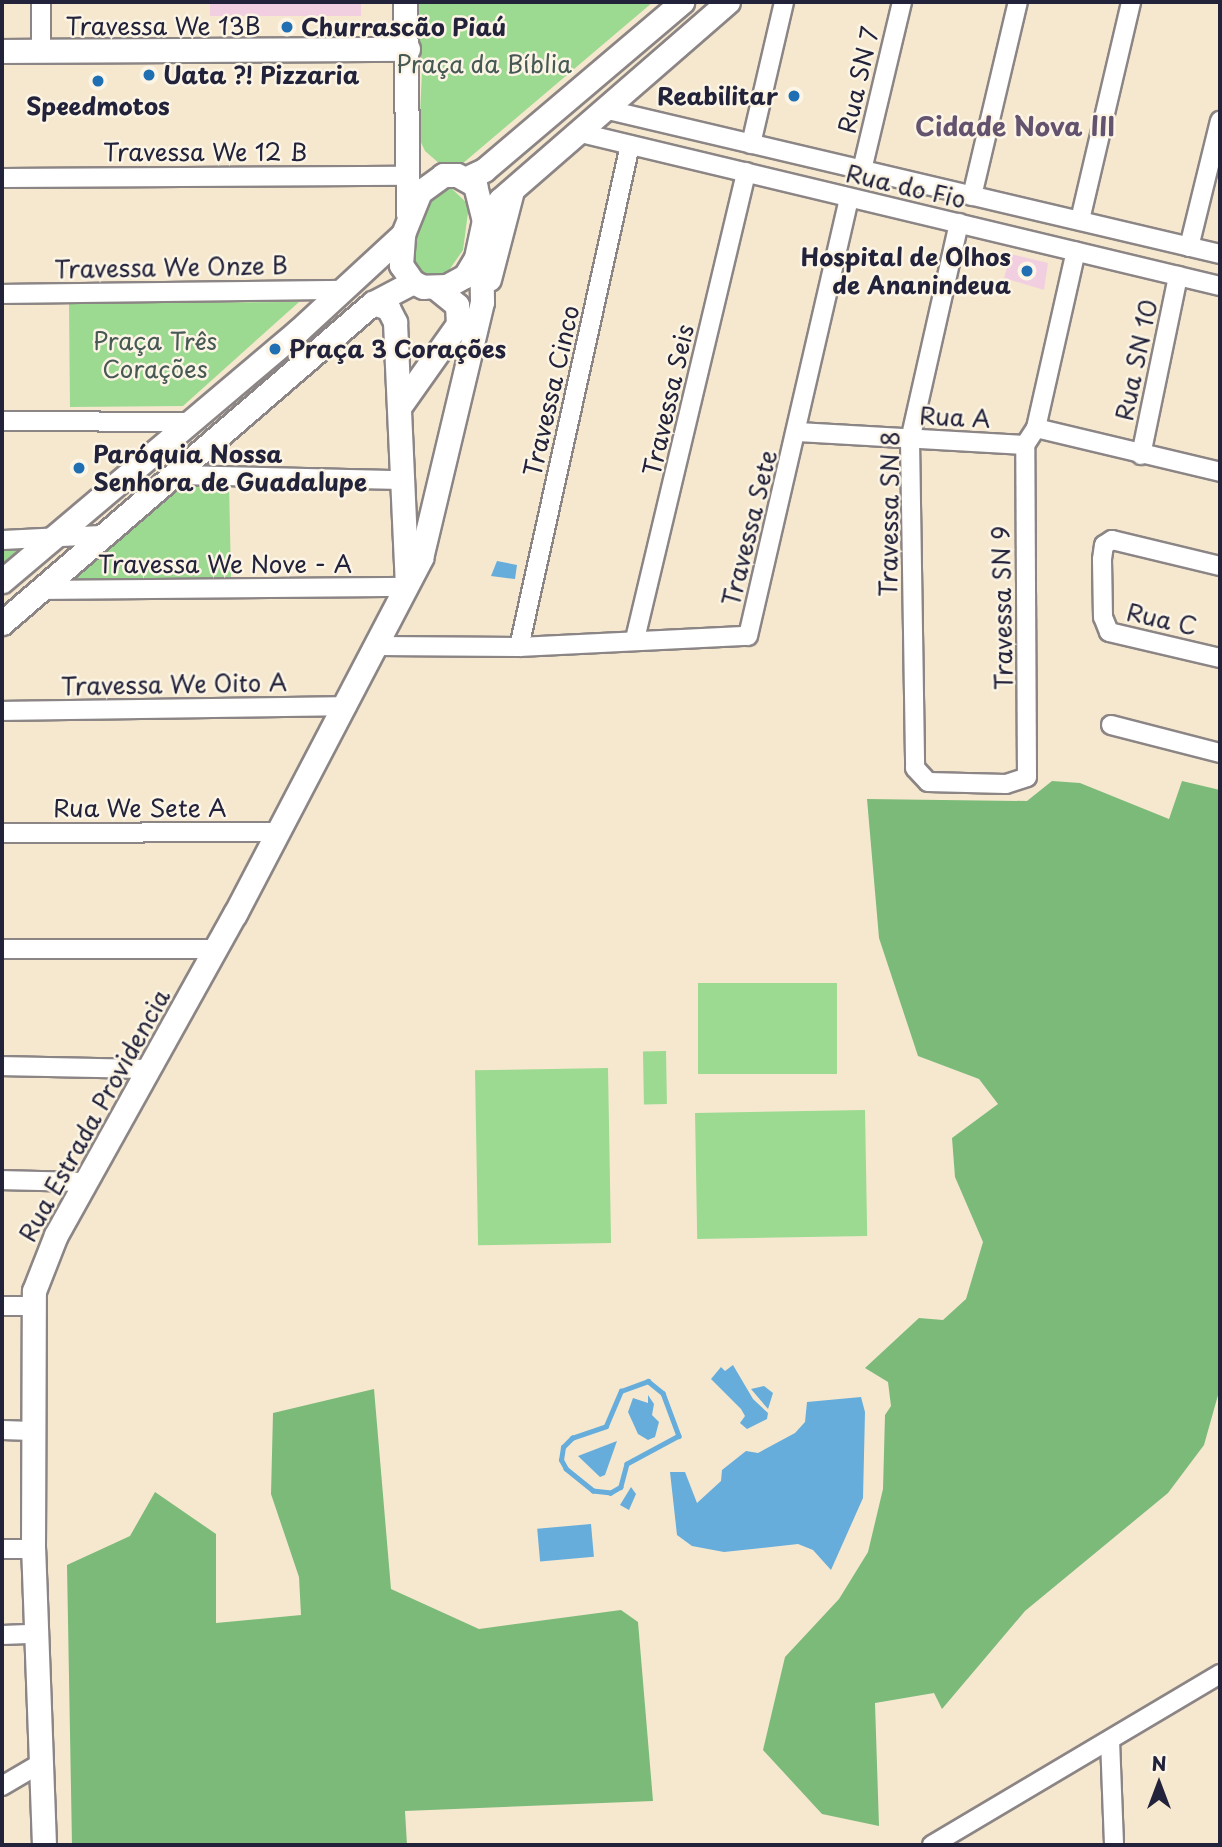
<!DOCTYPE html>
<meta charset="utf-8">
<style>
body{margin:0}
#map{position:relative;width:1222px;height:1847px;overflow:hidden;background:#f5e8cf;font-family:"Playpen Sans",sans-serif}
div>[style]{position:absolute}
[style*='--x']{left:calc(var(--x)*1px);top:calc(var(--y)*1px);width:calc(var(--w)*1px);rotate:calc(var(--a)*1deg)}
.built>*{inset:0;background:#f2cfe0;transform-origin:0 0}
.green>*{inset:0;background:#9bda90;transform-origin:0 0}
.forest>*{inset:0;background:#7cba7a}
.water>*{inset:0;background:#66addc;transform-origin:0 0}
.stream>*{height:4.5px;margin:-2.25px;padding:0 2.25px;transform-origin:2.25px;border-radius:2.25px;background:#66addc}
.roads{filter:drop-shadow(2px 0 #8c8585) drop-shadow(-2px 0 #8c8585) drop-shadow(0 2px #8c8585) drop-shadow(0 -2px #8c8585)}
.minor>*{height:18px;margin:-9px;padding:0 9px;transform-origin:9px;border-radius:9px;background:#fff}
.major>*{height:23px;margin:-11.5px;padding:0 11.5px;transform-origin:11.5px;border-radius:11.5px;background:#fff}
.dots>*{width:19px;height:19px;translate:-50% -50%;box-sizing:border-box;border:4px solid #fcf5e5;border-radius:50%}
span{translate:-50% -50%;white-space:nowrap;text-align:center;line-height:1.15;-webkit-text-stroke:5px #fcf5e5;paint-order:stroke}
.street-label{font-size:24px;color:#22223b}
.poi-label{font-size:24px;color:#22223b;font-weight:700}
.left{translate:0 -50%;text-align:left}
.right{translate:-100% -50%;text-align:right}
.park-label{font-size:24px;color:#465954}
.neighbourhood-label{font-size:26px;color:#64536e;font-weight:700}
.frame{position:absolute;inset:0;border:4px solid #22223b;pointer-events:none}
.north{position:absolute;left:1124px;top:1749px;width:70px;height:70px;-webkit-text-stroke:5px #fcf5e5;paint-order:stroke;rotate:0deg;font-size:19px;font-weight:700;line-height:28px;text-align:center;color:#22223b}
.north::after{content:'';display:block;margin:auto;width:24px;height:32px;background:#22223b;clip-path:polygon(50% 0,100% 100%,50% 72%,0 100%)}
</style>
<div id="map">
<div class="built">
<i style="left:210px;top:2px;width:151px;height:14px"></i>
<i style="clip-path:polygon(1011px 254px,1048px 263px,1044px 290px,1004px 278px)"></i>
</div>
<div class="green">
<i style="clip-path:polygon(417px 2px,653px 2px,462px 164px,440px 164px,425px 151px,419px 138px,422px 71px)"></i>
<i style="clip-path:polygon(451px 188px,469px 205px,463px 250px,447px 273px,430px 278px,415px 271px,410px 259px,422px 212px,437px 192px)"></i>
<i style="clip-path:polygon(299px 302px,183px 406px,70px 407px,69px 303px)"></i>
<i style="clip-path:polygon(171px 483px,229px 483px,231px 578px,64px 581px)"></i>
<i style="clip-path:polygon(18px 544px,23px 551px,2px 567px,2px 545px)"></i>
<i style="left:698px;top:983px;width:139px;height:91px"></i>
<i style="left:666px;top:1051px;width:53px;height:23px;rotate:89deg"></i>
<i style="left:608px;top:1068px;width:175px;height:133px;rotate:89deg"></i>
<i style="left:865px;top:1110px;width:126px;height:170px;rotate:89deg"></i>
</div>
<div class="forest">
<i style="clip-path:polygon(1052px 781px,1080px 783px,1169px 819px,1182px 781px,1220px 790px,1220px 1388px,1204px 1445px,1168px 1493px,1025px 1611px,942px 1709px,934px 1693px,875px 1703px,879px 1826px,822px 1814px,763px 1750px,785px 1657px,839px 1599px,868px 1552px,883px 1489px,885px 1415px,891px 1406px,888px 1382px,865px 1368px,919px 1318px,943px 1320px,966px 1299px,983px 1242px,955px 1177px,952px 1138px,998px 1104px,979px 1079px,918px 1056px,879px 938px,867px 799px,1027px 801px)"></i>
<i style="clip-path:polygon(374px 1389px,391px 1589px,479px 1629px,621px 1610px,638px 1622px,653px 1801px,405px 1811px,407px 1845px,72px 1845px,67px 1565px,130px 1536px,155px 1492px,216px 1534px,216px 1623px,301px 1615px,299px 1577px,271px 1494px,273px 1413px)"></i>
</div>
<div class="water">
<i style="clip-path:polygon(497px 561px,517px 565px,515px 579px,491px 576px)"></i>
<i style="clip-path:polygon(733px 1365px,753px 1399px,768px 1413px,767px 1419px,747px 1429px,740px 1423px,745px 1416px,741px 1409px,711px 1379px,721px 1367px,725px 1371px)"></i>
<i style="clip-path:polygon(764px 1386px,773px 1393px,768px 1409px,751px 1389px)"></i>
<i style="clip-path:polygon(648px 1395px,654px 1404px,652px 1415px,659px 1422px,655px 1437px,648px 1440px,638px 1434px,628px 1412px,633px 1398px,648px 1403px)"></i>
<i style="clip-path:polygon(861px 1397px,865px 1412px,863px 1498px,831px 1570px,813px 1550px,798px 1544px,724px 1552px,692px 1546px,677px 1535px,670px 1472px,685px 1472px,697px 1503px,721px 1481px,722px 1470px,746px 1451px,758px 1453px,795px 1433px,805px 1422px,807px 1402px)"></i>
<i style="clip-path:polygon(617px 1441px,605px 1475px,600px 1477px,578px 1456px)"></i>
<i style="clip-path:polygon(631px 1487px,636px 1494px,629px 1510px,620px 1505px)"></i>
<i style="left:591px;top:1524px;width:33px;height:54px;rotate:85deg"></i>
</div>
<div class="stream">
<i style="--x:648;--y:1381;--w:19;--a:39"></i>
<i style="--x:663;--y:1393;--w:46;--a:69.6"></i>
<i style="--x:679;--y:1436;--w:59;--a:151.7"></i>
<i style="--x:627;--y:1464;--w:24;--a:105"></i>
<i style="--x:621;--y:1487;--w:12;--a:149"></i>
<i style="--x:611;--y:1493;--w:18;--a:-174"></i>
<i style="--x:593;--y:1491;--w:35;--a:-141"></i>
<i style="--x:566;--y:1469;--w:10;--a:-119"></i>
<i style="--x:561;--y:1460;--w:13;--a:-81"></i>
<i style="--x:563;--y:1447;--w:13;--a:-45"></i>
<i style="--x:572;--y:1438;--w:36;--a:-19"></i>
<i style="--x:606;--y:1426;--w:38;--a:-67"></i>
<i style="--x:621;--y:1391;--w:29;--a:-20"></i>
</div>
<div class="roads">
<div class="minor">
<i style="--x:41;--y:51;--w:49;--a:-90"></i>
<i style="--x:604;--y:109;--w:633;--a:13.25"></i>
<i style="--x:581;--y:133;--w:657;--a:13.47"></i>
<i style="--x:751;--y:144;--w:146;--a:-76.9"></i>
<i style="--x:862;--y:170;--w:173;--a:-76.6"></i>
<i style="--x:2;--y:178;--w:406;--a:-0.3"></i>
<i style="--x:972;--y:196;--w:199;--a:-76.7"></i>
<i style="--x:1080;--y:220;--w:224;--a:-76.8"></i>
<i style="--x:959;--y:223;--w:222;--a:102.7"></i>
<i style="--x:910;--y:440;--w:328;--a:89.1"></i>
<i style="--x:915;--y:768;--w:19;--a:47"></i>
<i style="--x:928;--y:782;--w:78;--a:1.5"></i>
<i style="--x:1006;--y:784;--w:22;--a:-18"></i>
<i style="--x:1027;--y:777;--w:332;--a:-90.3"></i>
<i style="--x:1189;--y:247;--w:130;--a:-76.2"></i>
<i style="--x:2;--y:294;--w:339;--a:-0.7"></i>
<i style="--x:2;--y:421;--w:186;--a:0.3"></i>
<i style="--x:1036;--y:428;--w:189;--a:13.4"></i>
<i style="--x:798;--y:432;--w:227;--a:3.3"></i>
<i style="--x:1025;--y:445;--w:20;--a:-57"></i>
<i style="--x:1036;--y:428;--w:181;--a:-77.3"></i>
<i style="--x:1141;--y:455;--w:183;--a:-78.3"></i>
<i style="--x:176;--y:475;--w:228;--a:1.3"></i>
<i style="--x:2;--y:540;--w:100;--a:-2.9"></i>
<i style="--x:1220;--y:566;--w:111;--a:-166.5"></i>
<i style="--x:1112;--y:540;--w:9;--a:148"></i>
<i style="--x:1104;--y:545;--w:15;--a:98"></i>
<i style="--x:1102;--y:560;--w:57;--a:89"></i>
<i style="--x:1103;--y:617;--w:16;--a:68"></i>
<i style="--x:1109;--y:632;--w:114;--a:13.2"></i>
<i style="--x:43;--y:590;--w:364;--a:-0.5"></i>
<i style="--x:635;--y:639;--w:480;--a:-76.6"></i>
<i style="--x:379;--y:646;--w:140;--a:0.4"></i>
<i style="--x:519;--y:647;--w:229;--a:-2.8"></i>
<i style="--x:748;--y:636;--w:449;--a:-77"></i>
<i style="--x:519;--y:647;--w:514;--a:-77.53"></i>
<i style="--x:2;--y:711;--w:345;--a:-0.8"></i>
<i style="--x:1111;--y:725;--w:113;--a:14.4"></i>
<i style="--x:2;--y:833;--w:276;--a:-0.2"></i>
<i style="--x:2;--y:949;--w:212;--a:0"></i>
<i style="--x:2;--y:1066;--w:148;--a:1.2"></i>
<i style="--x:2;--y:1180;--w:83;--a:1.4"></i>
<i style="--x:2;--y:1306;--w:31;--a:0"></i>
<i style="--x:2;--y:1430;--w:31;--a:2"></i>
<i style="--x:2;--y:1549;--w:31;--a:0"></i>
<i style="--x:2;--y:1635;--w:33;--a:-2"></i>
<i style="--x:1110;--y:1740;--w:105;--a:87.8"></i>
<i style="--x:2;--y:1786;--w:45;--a:-30.5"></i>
<i style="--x:932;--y:1845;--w:335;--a:-30.7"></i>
</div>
<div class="major">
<i style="--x:405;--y:2;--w:211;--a:89.2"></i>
<i style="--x:2;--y:51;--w:406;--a:-0.3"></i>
<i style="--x:443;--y:175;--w:14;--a:0"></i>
<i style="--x:457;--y:175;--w:21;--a:29"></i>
<i style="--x:475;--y:185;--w:36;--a:76"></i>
<i style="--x:484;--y:220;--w:39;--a:102"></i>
<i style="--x:476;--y:258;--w:21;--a:121"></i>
<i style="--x:465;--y:276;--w:21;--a:151"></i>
<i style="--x:447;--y:286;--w:24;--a:178"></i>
<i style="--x:423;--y:287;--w:11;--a:-153"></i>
<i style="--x:413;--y:282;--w:21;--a:-125"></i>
<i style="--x:401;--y:265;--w:31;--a:-86"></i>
<i style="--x:403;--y:234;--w:45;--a:-68"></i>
<i style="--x:420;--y:192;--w:29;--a:-36"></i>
<i style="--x:467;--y:178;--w:19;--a:-25"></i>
<i style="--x:484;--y:170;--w:260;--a:-40.3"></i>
<i style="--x:484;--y:220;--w:26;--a:-51"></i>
<i style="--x:500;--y:200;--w:302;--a:-41"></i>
<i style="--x:489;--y:279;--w:91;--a:-75.4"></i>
<i style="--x:373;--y:303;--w:16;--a:18"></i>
<i style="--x:388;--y:308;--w:16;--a:63"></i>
<i style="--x:395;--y:322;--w:262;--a:87.4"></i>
<i style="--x:400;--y:406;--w:100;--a:-54.7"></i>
<i style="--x:458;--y:324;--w:19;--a:-93"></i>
<i style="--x:457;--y:305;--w:27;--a:-141"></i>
<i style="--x:2;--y:581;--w:387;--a:-40.2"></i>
<i style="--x:298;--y:331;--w:143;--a:-42.7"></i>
<i style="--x:2;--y:623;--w:490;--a:-40.8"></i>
<i style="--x:373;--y:303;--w:45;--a:-27.7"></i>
<i style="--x:44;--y:1845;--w:296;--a:-92.1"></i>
<i style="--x:33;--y:1549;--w:258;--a:-89.8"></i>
<i style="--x:34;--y:1291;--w:60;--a:-68.6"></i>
<i style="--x:56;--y:1235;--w:368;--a:-60.9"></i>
<i style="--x:235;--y:914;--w:402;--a:-62.4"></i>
<i style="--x:421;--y:558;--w:263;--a:-76.6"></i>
<i style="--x:482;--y:302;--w:63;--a:-90.9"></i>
</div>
</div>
<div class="dots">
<i style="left:287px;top:27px;background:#1f6fb2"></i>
<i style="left:149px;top:75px;background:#1f6fb2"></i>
<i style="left:98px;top:81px;background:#1f6fb2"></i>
<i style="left:794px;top:96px;background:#1f6fb2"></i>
<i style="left:1027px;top:271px;background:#1f6fb2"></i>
<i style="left:275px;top:349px;background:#1f6fb2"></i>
<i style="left:79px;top:468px;background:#1f6fb2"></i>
</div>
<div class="street-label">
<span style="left:163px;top:26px">Travessa We 13B</span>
<span style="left:858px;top:80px;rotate:-77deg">Rua SN 7</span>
<span style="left:205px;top:152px">Travessa We 12 B</span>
<span style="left:906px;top:186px;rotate:13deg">Rua do Fio</span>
<span style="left:171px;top:267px;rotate:-1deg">Travessa We Onze B</span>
<span style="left:1136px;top:360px;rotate:-78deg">Rua SN 10</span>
<span style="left:551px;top:391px;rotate:-77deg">Travessa Cinco</span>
<span style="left:668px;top:400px;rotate:-77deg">Travessa Seis</span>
<span style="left:955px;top:417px;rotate:3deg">Rua A</span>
<span style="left:889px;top:514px;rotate:-89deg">Travessa SN 8</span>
<span style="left:749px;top:528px;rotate:-76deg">Travessa Sete</span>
<span style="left:225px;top:564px">Travessa We Nove - A</span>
<span style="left:1002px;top:608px;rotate:-91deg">Travessa SN 9</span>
<span style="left:1162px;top:619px;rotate:13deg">Rua C</span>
<span style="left:174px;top:684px;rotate:-1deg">Travessa We Oito A</span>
<span style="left:140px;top:808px">Rua We Sete A</span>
<span style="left:94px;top:1115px;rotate:-61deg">Rua Estrada Providencia</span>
</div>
<div class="poi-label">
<span class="left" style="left:301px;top:27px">Churrascão Piaú</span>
<span class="left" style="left:163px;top:75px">Uata ?! Pizzaria</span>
<span class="right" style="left:778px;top:96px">Reabilitar</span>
<span style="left:98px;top:106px">Speedmotos</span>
<span class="right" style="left:1011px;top:271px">Hospital de Olhos<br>de Ananindeua</span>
<span class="left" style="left:289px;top:349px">Praça 3 Corações</span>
<span class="left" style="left:93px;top:468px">Paróquia Nossa<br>Senhora de Guadalupe</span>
</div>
<div class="park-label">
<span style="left:484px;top:64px">Praça da Bíblia</span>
<span style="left:155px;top:355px">Praça Três<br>Corações</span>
</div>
<div class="neighbourhood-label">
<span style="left:1015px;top:126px">Cidade Nova III</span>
</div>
<div class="frame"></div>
<div class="north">N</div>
</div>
